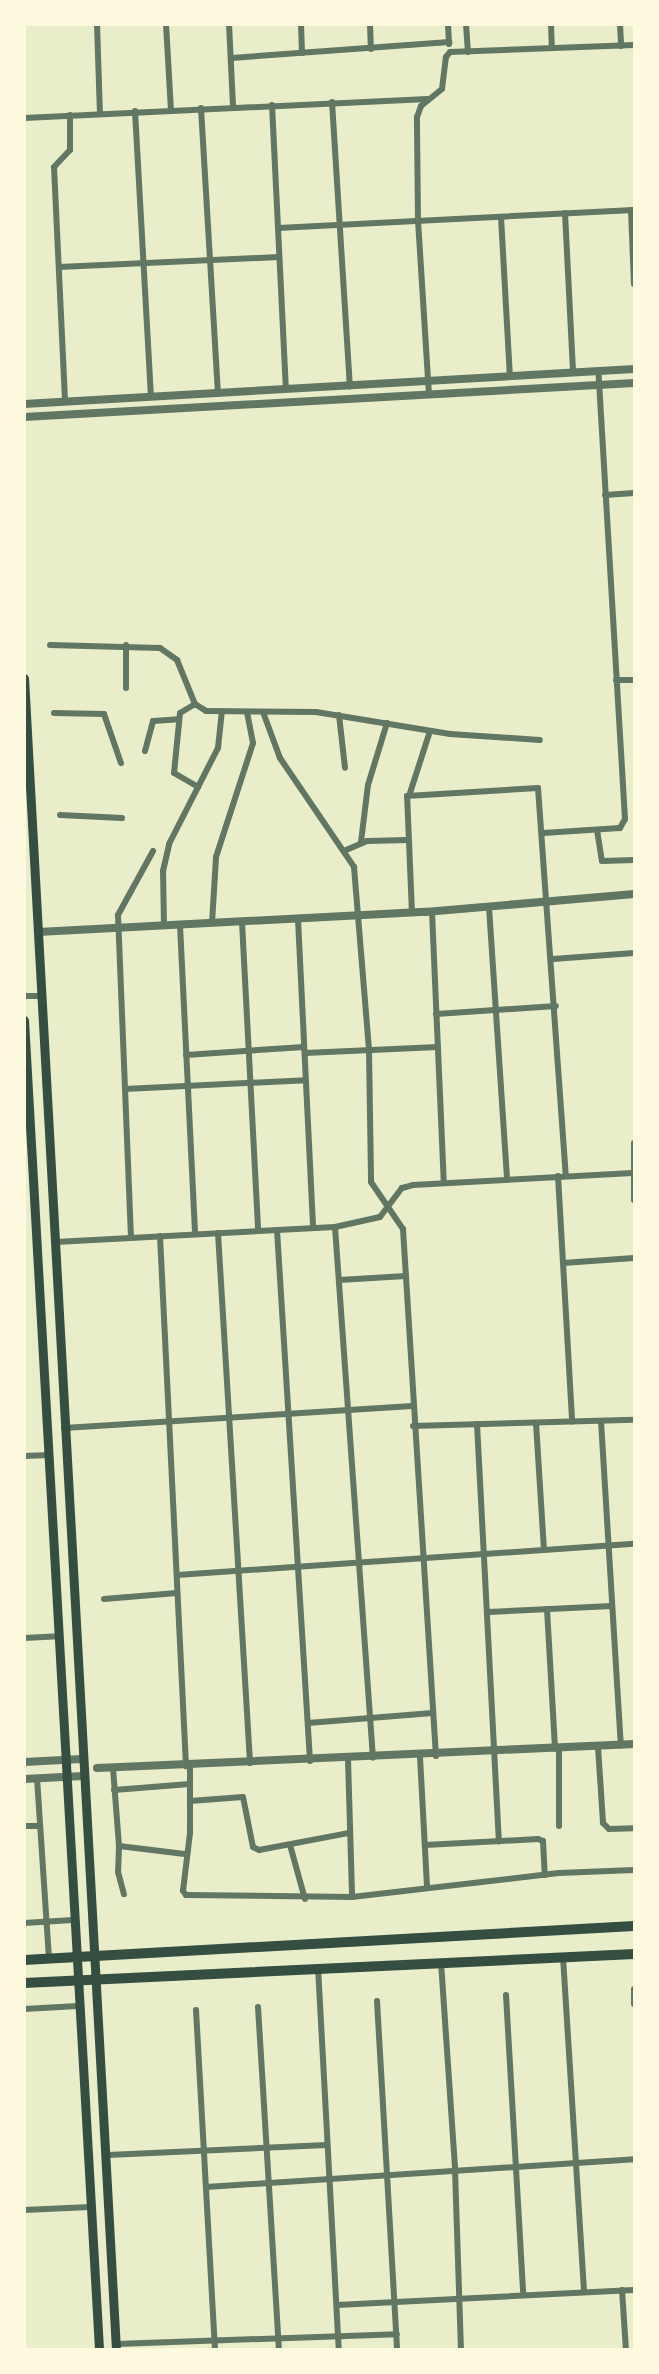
<!DOCTYPE html>
<style>
body{margin:0}
#map{position:relative;width:659px;height:2374px;overflow:hidden;background:#e9edc9;font-family:"Sofia Sans Condensed",sans-serif}
div>[style]{position:absolute}
[style*='--x']{left:calc(var(--x)*1px);top:calc(var(--y)*1px);width:calc(var(--w)*1px);rotate:calc(var(--a)*1deg)}
.minor>*{height:6px;margin:-3px;padding:0 3px;transform-origin:3px;border-radius:3px;background:#617663}
.tertiary>*{height:8px;margin:-4px;padding:0 4px;transform-origin:4px;border-radius:4px;background:#617663}
.secondary>*{height:9px;margin:-4.5px;padding:0 4.5px;transform-origin:4.5px;border-radius:4.5px;background:#344e41}
.primary>*{height:10px;margin:-5px;padding:0 5px;transform-origin:5px;border-radius:5px;background:#344e41}
span{translate:-50% -50%;white-space:nowrap;text-align:center;line-height:1.15;-webkit-text-stroke:6px #fefae0;paint-order:stroke}
.frame{position:absolute;inset:0;border:26px solid #fefae0;pointer-events:none}
</style>
<div id="map">
<div class="minor">
<i style="--x:97;--y:24;--w:89;--a:88.1"></i>
<i style="--x:166;--y:24;--w:86;--a:86.7"></i>
<i style="--x:229;--y:24;--w:83;--a:87.2"></i>
<i style="--x:301;--y:24;--w:29;--a:88"></i>
<i style="--x:370;--y:24;--w:25;--a:88"></i>
<i style="--x:448;--y:24;--w:20;--a:87"></i>
<i style="--x:466;--y:24;--w:28;--a:86"></i>
<i style="--x:551;--y:24;--w:24;--a:88"></i>
<i style="--x:620;--y:24;--w:22;--a:87"></i>
<i style="--x:231;--y:58;--w:219;--a:-4.2"></i>
<i style="--x:332;--y:102;--w:285;--a:86.4"></i>
<i style="--x:272;--y:105;--w:284;--a:87.2"></i>
<i style="--x:201;--y:108;--w:286;--a:86.6"></i>
<i style="--x:135;--y:111;--w:284;--a:86.8"></i>
<i style="--x:24;--y:118;--w:404;--a:-2.7"></i>
<i style="--x:631;--y:210;--w:74;--a:87.7"></i>
<i style="--x:565;--y:213;--w:159;--a:87.1"></i>
<i style="--x:501;--y:217;--w:159;--a:86.8"></i>
<i style="--x:278;--y:228;--w:356;--a:-2.9"></i>
<i style="--x:59;--y:267;--w:220;--a:-2.6"></i>
<i style="--x:429;--y:395;--w:174;--a:-93.6"></i>
<i style="--x:418;--y:221;--w:104;--a:-90.6"></i>
<i style="--x:417;--y:117;--w:12;--a:-70"></i>
<i style="--x:421;--y:106;--w:27;--a:-39"></i>
<i style="--x:442;--y:89;--w:32;--a:-83"></i>
<i style="--x:446;--y:57;--w:6;--a:-51"></i>
<i style="--x:450;--y:52;--w:184;--a:-2.2"></i>
<i style="--x:65;--y:400;--w:233;--a:-92.7"></i>
<i style="--x:54;--y:167;--w:23;--a:-47"></i>
<i style="--x:70;--y:150;--w:35;--a:-90"></i>
<i style="--x:605;--y:495;--w:29;--a:-4"></i>
<i style="--x:50;--y:645;--w:110;--a:1.6"></i>
<i style="--x:160;--y:648;--w:21;--a:35"></i>
<i style="--x:177;--y:660;--w:48;--a:67.8"></i>
<i style="--x:195;--y:704;--w:13;--a:32"></i>
<i style="--x:206;--y:711;--w:110;--a:0.5"></i>
<i style="--x:316;--y:712;--w:136;--a:9.3"></i>
<i style="--x:450;--y:734;--w:90;--a:3.8"></i>
<i style="--x:126;--y:645;--w:43;--a:90"></i>
<i style="--x:616;--y:680;--w:18;--a:0"></i>
<i style="--x:195;--y:704;--w:17;--a:149"></i>
<i style="--x:180;--y:713;--w:60;--a:95.7"></i>
<i style="--x:174;--y:773;--w:28;--a:30"></i>
<i style="--x:263;--y:712;--w:49;--a:69.7"></i>
<i style="--x:280;--y:758;--w:132;--a:55.8"></i>
<i style="--x:354;--y:867;--w:184;--a:85.3"></i>
<i style="--x:369;--y:1050;--w:132;--a:89.1"></i>
<i style="--x:371;--y:1182;--w:57;--a:55.8"></i>
<i style="--x:403;--y:1229;--w:528;--a:86.42"></i>
<i style="--x:54;--y:713;--w:50;--a:1.1"></i>
<i style="--x:104;--y:714;--w:52;--a:70.9"></i>
<i style="--x:339;--y:715;--w:53;--a:83.5"></i>
<i style="--x:145;--y:751;--w:31;--a:-75"></i>
<i style="--x:153;--y:721;--w:26;--a:-4"></i>
<i style="--x:410;--y:793;--w:65;--a:-72.1"></i>
<i style="--x:60;--y:815;--w:62;--a:2.8"></i>
<i style="--x:597;--y:830;--w:31;--a:81"></i>
<i style="--x:602;--y:861;--w:32;--a:-2"></i>
<i style="--x:543;--y:833;--w:77;--a:-3.7"></i>
<i style="--x:620;--y:828;--w:10;--a:-61"></i>
<i style="--x:625;--y:819;--w:449;--a:-93.4"></i>
<i style="--x:361;--y:842;--w:57;--a:-83"></i>
<i style="--x:368;--y:785;--w:65;--a:-73"></i>
<i style="--x:346;--y:850;--w:23;--a:-23"></i>
<i style="--x:367;--y:841;--w:41;--a:-1.4"></i>
<i style="--x:489;--y:907;--w:272;--a:86.2"></i>
<i style="--x:432;--y:912;--w:270;--a:87.5"></i>
<i style="--x:412;--y:913;--w:117;--a:-92.4"></i>
<i style="--x:407;--y:796;--w:131;--a:-3.5"></i>
<i style="--x:538;--y:788;--w:389;--a:85.9"></i>
<i style="--x:298;--y:919;--w:309;--a:87.2"></i>
<i style="--x:242;--y:922;--w:309;--a:87"></i>
<i style="--x:212;--y:923;--w:66;--a:-86.5"></i>
<i style="--x:216;--y:857;--w:120;--a:-72"></i>
<i style="--x:253;--y:743;--w:32;--a:-101"></i>
<i style="--x:180;--y:925;--w:309;--a:87.2"></i>
<i style="--x:164;--y:926;--w:55;--a:-91"></i>
<i style="--x:163;--y:871;--w:28;--a:-77"></i>
<i style="--x:169;--y:844;--w:108;--a:-63"></i>
<i style="--x:218;--y:748;--w:37;--a:-84"></i>
<i style="--x:553;--y:959;--w:81;--a:-4.2"></i>
<i style="--x:24;--y:996;--w:18;--a:0"></i>
<i style="--x:436;--y:1014;--w:120;--a:-3.8"></i>
<i style="--x:305;--y:1053;--w:133;--a:-2.6"></i>
<i style="--x:186;--y:1055;--w:118;--a:-3.9"></i>
<i style="--x:125;--y:1089;--w:181;--a:-2.8"></i>
<i style="--x:634;--y:1143;--w:57;--a:90"></i>
<i style="--x:558;--y:1176;--w:246;--a:86.7"></i>
<i style="--x:335;--y:1227;--w:532;--a:85.91"></i>
<i style="--x:277;--y:1230;--w:532;--a:86.44"></i>
<i style="--x:218;--y:1233;--w:531;--a:86.54"></i>
<i style="--x:160;--y:1236;--w:531;--a:87.19"></i>
<i style="--x:131;--y:1238;--w:323;--a:-92.3"></i>
<i style="--x:118;--y:915;--w:73;--a:-61.3"></i>
<i style="--x:56;--y:1242;--w:279;--a:-3.1"></i>
<i style="--x:335;--y:1227;--w:46;--a:-12.5"></i>
<i style="--x:380;--y:1217;--w:36;--a:-53"></i>
<i style="--x:402;--y:1188;--w:11;--a:-15"></i>
<i style="--x:413;--y:1185;--w:220;--a:-3.1"></i>
<i style="--x:563;--y:1263;--w:71;--a:-4"></i>
<i style="--x:339;--y:1280;--w:67;--a:-3.4"></i>
<i style="--x:601;--y:1421;--w:325;--a:86.5"></i>
<i style="--x:536;--y:1423;--w:127;--a:86.4"></i>
<i style="--x:477;--y:1424;--w:418;--a:87"></i>
<i style="--x:413;--y:1426;--w:221;--a:-1.6"></i>
<i style="--x:64;--y:1428;--w:349;--a:-3.6"></i>
<i style="--x:24;--y:1456;--w:26;--a:-2"></i>
<i style="--x:177;--y:1575;--w:458;--a:-3.9"></i>
<i style="--x:104;--y:1599;--w:73;--a:-4.7"></i>
<i style="--x:547;--y:1609;--w:140;--a:86.7"></i>
<i style="--x:489;--y:1612;--w:123;--a:-2.8"></i>
<i style="--x:24;--y:1638;--w:34;--a:-3"></i>
<i style="--x:308;--y:1723;--w:125;--a:-4.6"></i>
<i style="--x:598;--y:1747;--w:76;--a:86.2"></i>
<i style="--x:603;--y:1823;--w:8;--a:45"></i>
<i style="--x:609;--y:1829;--w:25;--a:-2"></i>
<i style="--x:559;--y:1749;--w:77;--a:90"></i>
<i style="--x:420;--y:1757;--w:131;--a:86.9"></i>
<i style="--x:348;--y:1759;--w:138;--a:88.3"></i>
<i style="--x:190;--y:1766;--w:67;--a:90"></i>
<i style="--x:190;--y:1833;--w:58;--a:96.9"></i>
<i style="--x:183;--y:1891;--w:5;--a:53"></i>
<i style="--x:186;--y:1895;--w:166;--a:0.7"></i>
<i style="--x:352;--y:1897;--w:208;--a:-6.6"></i>
<i style="--x:559;--y:1873;--w:75;--a:-2.3"></i>
<i style="--x:113;--y:1768;--w:78;--a:85.6"></i>
<i style="--x:119;--y:1846;--w:66;--a:6.9"></i>
<i style="--x:37;--y:1778;--w:181;--a:86.2"></i>
<i style="--x:114;--y:1790;--w:76;--a:-4.5"></i>
<i style="--x:190;--y:1801;--w:53;--a:-4.3"></i>
<i style="--x:243;--y:1797;--w:51;--a:78.7"></i>
<i style="--x:253;--y:1847;--w:7;--a:27"></i>
<i style="--x:259;--y:1850;--w:92;--a:-10.7"></i>
<i style="--x:24;--y:1826;--w:16;--a:0"></i>
<i style="--x:290;--y:1845;--w:56;--a:74.5"></i>
<i style="--x:425;--y:1845;--w:113;--a:-3"></i>
<i style="--x:538;--y:1839;--w:5;--a:22"></i>
<i style="--x:543;--y:1841;--w:34;--a:87"></i>
<i style="--x:119;--y:1846;--w:26;--a:92"></i>
<i style="--x:118;--y:1872;--w:23;--a:75"></i>
<i style="--x:24;--y:1923;--w:49;--a:-3.5"></i>
<i style="--x:563;--y:1957;--w:335;--a:86.4"></i>
<i style="--x:441;--y:1962;--w:208;--a:86.1"></i>
<i style="--x:455;--y:2170;--w:180;--a:88.1"></i>
<i style="--x:318;--y:1967;--w:384;--a:86.9"></i>
<i style="--x:634;--y:1989;--w:15;--a:90"></i>
<i style="--x:506;--y:1995;--w:298;--a:86.7"></i>
<i style="--x:377;--y:2001;--w:350;--a:86.7"></i>
<i style="--x:258;--y:2007;--w:344;--a:86.5"></i>
<i style="--x:24;--y:2009;--w:54;--a:-3.2"></i>
<i style="--x:196;--y:2010;--w:341;--a:86.8"></i>
<i style="--x:108;--y:2155;--w:219;--a:-2.6"></i>
<i style="--x:206;--y:2187;--w:429;--a:-3.7"></i>
<i style="--x:24;--y:2210;--w:66;--a:-2.6"></i>
<i style="--x:622;--y:2290;--w:60;--a:86.2"></i>
<i style="--x:337;--y:2305;--w:297;--a:-2.9"></i>
<i style="--x:116;--y:2344;--w:281;--a:-2"></i>
</div>
<div class="tertiary">
<i style="--x:24;--y:404;--w:611;--a:-3.28"></i>
<i style="--x:24;--y:417;--w:611;--a:-3.19"></i>
<i style="--x:38;--y:932;--w:388;--a:-3"></i>
<i style="--x:425;--y:912;--w:210;--a:-4.9"></i>
<i style="--x:24;--y:1762;--w:58;--a:-3"></i>
<i style="--x:97;--y:1768;--w:538;--a:-2.56"></i>
<i style="--x:24;--y:1779;--w:59;--a:-2.9"></i>
</div>
<div class="secondary">
<i style="--x:24;--y:678;--w:1675;--a:86.85"></i>
<i style="--x:24;--y:1020;--w:1332;--a:86.77"></i>
</div>
<div class="primary">
<i style="--x:24;--y:1960;--w:611;--a:-3.19"></i>
<i style="--x:24;--y:1983;--w:611;--a:-2.72"></i>
</div>
<div class="frame"></div>
</div>
